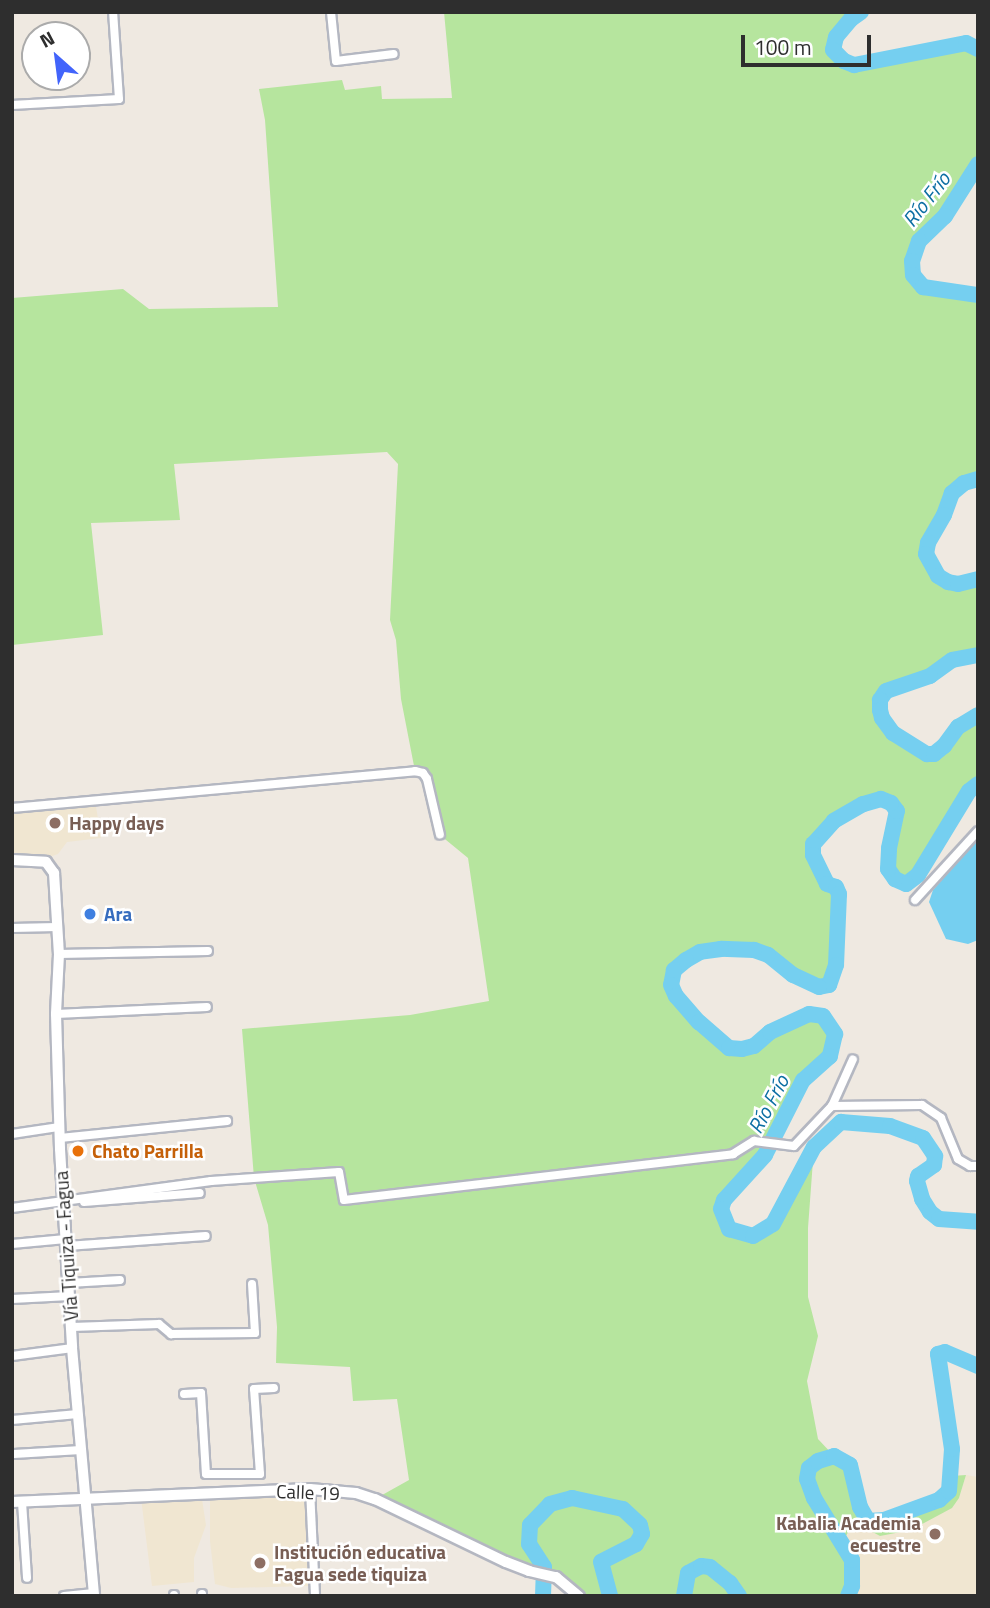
<!DOCTYPE html>
<meta charset="utf-8">
<style>
body{margin:0}
#map{position:relative;width:990px;height:1608px;overflow:hidden;background:#efe9e1;font-family:"Titillium Web",sans-serif}
div>[style]{position:absolute}
[style*='--x']{left:calc(var(--x)*1px);top:calc(var(--y)*1px);width:calc(var(--w)*1px);rotate:calc(var(--a)*1deg)}
.education>*{inset:0;background:#f0e6d1}
.green>*{inset:0;background:#b6e59e}
.water>*{inset:0;background:#75cff0}
.river>*{height:16px;margin:-8px;padding:0 8px;transform-origin:8px;border-radius:8px;background:#75cff0}
.roads{filter:drop-shadow(2px 0 #b4b7c1) drop-shadow(-2px 0 #b4b7c1) drop-shadow(0 2px #b4b7c1) drop-shadow(0 -2px #b4b7c1)}
.minor>*{height:8px;margin:-4px;padding:0 4px;transform-origin:4px;border-radius:4px;background:#fff}
.tertiary>*{height:10px;margin:-5px;padding:0 5px;transform-origin:5px;border-radius:5px;background:#fff}
.dots>*{width:19px;height:19px;translate:-50% -50%;box-sizing:border-box;border:4px solid #fff;border-radius:50%}
span{translate:-50% -50%;white-space:nowrap;text-align:center;line-height:1.15;-webkit-text-stroke:5px #fff;paint-order:stroke}
.education-label{font-size:19px;color:#785e54;font-weight:700}
.left{translate:0 -50%;text-align:left}
.right{translate:-100% -50%;text-align:right}
.shop-label{font-size:19px;color:#366cbe;font-weight:700}
.food-label{font-size:19px;color:#c56008;font-weight:700}
.street-label{font-size:19px;color:#2e2e2e}
.water-label{font-size:21px;color:#0d6fa3;font-style:italic}
.frame{position:absolute;inset:0;border:14px solid #2e2e2e;pointer-events:none}
.north{position:absolute;left:21px;top:21px;width:70px;height:70px;box-sizing:border-box;background:#fff;border:2px solid #ababab;border-radius:50%;rotate:332deg;font-size:19px;font-weight:700;line-height:28px;text-align:center;color:#2e2e2e}
.north::after{content:'';display:block;margin:auto;width:24px;height:32px;background:#4264fb;clip-path:polygon(50% 0,100% 100%,50% 72%,0 100%)}
.scale{position:absolute;left:741px;top:35px;width:130px;height:32px;box-sizing:border-box;border:4px solid #2e2e2e;border-top:0;padding-left:9px;font-size:21px;line-height:24px;white-space:nowrap;color:#2e2e2e;-webkit-text-stroke:5px #fff;paint-order:stroke}
</style>
<div id="map">
<div class="education">
<i style="clip-path:polygon(95px 800px,101px 838px,67px 842px,58px 854px,38px 861px,12px 860px,12px 808px)"></i>
<i style="clip-path:polygon(966px 1475px,978px 1477px,978px 1596px,848px 1596px,852px 1586px,852px 1560px,842px 1543px,855px 1522px,863px 1528px,959px 1498px)"></i>
<i style="clip-path:polygon(305px 1495px,309px 1586px,231px 1588px,215px 1584px,210px 1541px,210px 1500px)"></i>
<i style="clip-path:polygon(141px 1498px,202px 1499px,206px 1525px,194px 1558px,194px 1582px,152px 1586px)"></i>
</div>
<div class="green">
<i style="clip-path:polygon(444px 12px,861px 12px,851px 19px,836px 37px,833px 50px,844px 61px,854px 65px,966px 43px,978px 49px,978px 164px,945px 216px,919px 241px,912px 261px,913px 275px,924px 287px,978px 295px,978px 479px,964px 483px,952px 493px,944px 515px,928px 543px,926px 554px,938px 576px,948px 582px,958px 584px,978px 579px,978px 655px,952px 660px,930px 676px,886px 691px,880px 700px,880px 709px,882px 718px,893px 733px,928px 754px,934px 754px,944px 746px,958px 727px,978px 715px,978px 784px,969px 791px,918px 875px,906px 884px,895px 879px,888px 869px,889px 848px,897px 811px,891px 803px,881px 799px,863px 804px,834px 821px,813px 844px,813px 855px,826px 883px,836px 887px,839px 894px,836px 965px,829px 985px,819px 987px,793px 975px,768px 955px,754px 950px,721px 949px,700px 952px,686px 960px,674px 970px,671px 985px,676px 996px,699px 1022px,729px 1048px,742px 1049px,754px 1046px,770px 1032px,809px 1014px,823px 1016px,830px 1024px,835px 1034px,830px 1056px,803px 1080px,765px 1155px,724px 1200px,722px 1218px,729px 1229px,741px 1235px,753px 1236px,764px 1232px,787px 1203px,814px 1147px,808px 1228px,808px 1297px,818px 1336px,807px 1381px,818px 1439px,834px 1456px,850px 1465px,860px 1507px,869px 1521px,884px 1520px,939px 1500px,949px 1491px,951px 1476px,966px 1475px,959px 1498px,952px 1508px,911px 1530px,880px 1536px,854px 1522px,842px 1543px,852px 1560px,852px 1586px,848px 1596px,579px 1596px,563px 1580px,529px 1571px,375px 1499px,409px 1480px,397px 1399px,353px 1401px,350px 1367px,276px 1363px,277px 1327px,268px 1225px,254px 1178px,242px 1029px,410px 1015px,489px 1001px,468px 858px,440px 835px,427px 779px,415px 771px,401px 699px,396px 640px,390px 620px,398px 464px,387px 452px,174px 464px,180px 520px,91px 523px,103px 635px,12px 645px,12px 298px,123px 289px,149px 309px,278px 307px,265px 120px,259px 89px,342px 80px,345px 90px,381px 86px,382px 99px,452px 98px)"></i>
</div>
<div class="water">
<i style="clip-path:polygon(976px 840px,978px 940px,968px 944px,946px 939px,929px 902px,933px 890px)"></i>
</div>
<div class="river">
<i style="--x:861;--y:12;--w:12;--a:145"></i>
<i style="--x:851;--y:19;--w:23;--a:130"></i>
<i style="--x:836;--y:37;--w:13;--a:103"></i>
<i style="--x:833;--y:50;--w:16;--a:45"></i>
<i style="--x:844;--y:61;--w:11;--a:22"></i>
<i style="--x:854;--y:65;--w:114;--a:-11.1"></i>
<i style="--x:966;--y:43;--w:13;--a:27"></i>
<i style="--x:978;--y:164;--w:62;--a:122.4"></i>
<i style="--x:945;--y:216;--w:36;--a:136"></i>
<i style="--x:919;--y:241;--w:21;--a:109"></i>
<i style="--x:912;--y:261;--w:14;--a:86"></i>
<i style="--x:913;--y:275;--w:16;--a:50"></i>
<i style="--x:923;--y:287;--w:56;--a:8.3"></i>
<i style="--x:978;--y:479;--w:15;--a:164"></i>
<i style="--x:964;--y:483;--w:16;--a:140"></i>
<i style="--x:952;--y:493;--w:23;--a:110"></i>
<i style="--x:944;--y:515;--w:32;--a:120"></i>
<i style="--x:928;--y:543;--w:11;--a:100"></i>
<i style="--x:926;--y:554;--w:25;--a:61"></i>
<i style="--x:938;--y:576;--w:12;--a:31"></i>
<i style="--x:948;--y:582;--w:10;--a:11"></i>
<i style="--x:958;--y:584;--w:21;--a:-14"></i>
<i style="--x:978;--y:655;--w:26;--a:169"></i>
<i style="--x:952;--y:660;--w:27;--a:144"></i>
<i style="--x:930;--y:676;--w:46;--a:161.2"></i>
<i style="--x:886;--y:691;--w:11;--a:124"></i>
<i style="--x:880;--y:700;--w:10;--a:90"></i>
<i style="--x:880;--y:710;--w:8;--a:76"></i>
<i style="--x:882;--y:718;--w:19;--a:54"></i>
<i style="--x:893;--y:733;--w:40;--a:32"></i>
<i style="--x:927;--y:754;--w:7;--a:0"></i>
<i style="--x:934;--y:754;--w:13;--a:-39"></i>
<i style="--x:944;--y:746;--w:24;--a:-54"></i>
<i style="--x:958;--y:727;--w:23;--a:-31"></i>
<i style="--x:978;--y:784;--w:11;--a:142"></i>
<i style="--x:969;--y:791;--w:98;--a:121.3"></i>
<i style="--x:918;--y:875;--w:15;--a:143"></i>
<i style="--x:906;--y:884;--w:12;--a:-156"></i>
<i style="--x:895;--y:879;--w:12;--a:-125"></i>
<i style="--x:888;--y:869;--w:21;--a:-87"></i>
<i style="--x:889;--y:848;--w:38;--a:-78"></i>
<i style="--x:897;--y:811;--w:10;--a:-127"></i>
<i style="--x:891;--y:803;--w:11;--a:-158"></i>
<i style="--x:881;--y:799;--w:19;--a:164"></i>
<i style="--x:863;--y:804;--w:34;--a:150"></i>
<i style="--x:834;--y:821;--w:31;--a:132"></i>
<i style="--x:813;--y:844;--w:11;--a:90"></i>
<i style="--x:813;--y:855;--w:32;--a:64"></i>
<i style="--x:827;--y:884;--w:9;--a:18"></i>
<i style="--x:836;--y:887;--w:8;--a:67"></i>
<i style="--x:839;--y:894;--w:71;--a:92.4"></i>
<i style="--x:836;--y:965;--w:21;--a:109"></i>
<i style="--x:829;--y:985;--w:10;--a:169"></i>
<i style="--x:819;--y:987;--w:29;--a:-155"></i>
<i style="--x:793;--y:975;--w:32;--a:-141"></i>
<i style="--x:768;--y:955;--w:15;--a:-160"></i>
<i style="--x:754;--y:950;--w:33;--a:-178"></i>
<i style="--x:721;--y:949;--w:21;--a:172"></i>
<i style="--x:700;--y:952;--w:16;--a:150"></i>
<i style="--x:686;--y:960;--w:16;--a:140"></i>
<i style="--x:674;--y:970;--w:15;--a:101"></i>
<i style="--x:671;--y:985;--w:12;--a:66"></i>
<i style="--x:676;--y:996;--w:35;--a:49"></i>
<i style="--x:699;--y:1022;--w:40;--a:41"></i>
<i style="--x:729;--y:1048;--w:13;--a:4"></i>
<i style="--x:742;--y:1049;--w:12;--a:-14"></i>
<i style="--x:754;--y:1046;--w:21;--a:-41"></i>
<i style="--x:770;--y:1032;--w:43;--a:-24.8"></i>
<i style="--x:809;--y:1014;--w:14;--a:8"></i>
<i style="--x:823;--y:1016;--w:22;--a:56"></i>
<i style="--x:835;--y:1034;--w:23;--a:103"></i>
<i style="--x:830;--y:1056;--w:36;--a:138"></i>
<i style="--x:803;--y:1080;--w:84;--a:116.9"></i>
<i style="--x:765;--y:1155;--w:61;--a:132.3"></i>
<i style="--x:724;--y:1200;--w:9;--a:108"></i>
<i style="--x:721;--y:1209;--w:22;--a:68"></i>
<i style="--x:729;--y:1229;--w:25;--a:16"></i>
<i style="--x:753;--y:1236;--w:23;--a:-31"></i>
<i style="--x:773;--y:1224;--w:87;--a:-62"></i>
<i style="--x:814;--y:1147;--w:37;--a:-43"></i>
<i style="--x:841;--y:1122;--w:49;--a:4.7"></i>
<i style="--x:890;--y:1126;--w:35;--a:20"></i>
<i style="--x:923;--y:1138;--w:22;--a:56"></i>
<i style="--x:935;--y:1156;--w:9;--a:96"></i>
<i style="--x:934;--y:1165;--w:19;--a:145"></i>
<i style="--x:918;--y:1176;--w:5;--a:101"></i>
<i style="--x:917;--y:1181;--w:19;--a:74"></i>
<i style="--x:922;--y:1199;--w:15;--a:58"></i>
<i style="--x:930;--y:1212;--w:11;--a:38"></i>
<i style="--x:939;--y:1219;--w:39;--a:4"></i>
<i style="--x:543;--y:1596;--w:29;--a:-88"></i>
<i style="--x:544;--y:1567;--w:27;--a:-123"></i>
<i style="--x:529;--y:1544;--w:19;--a:-87"></i>
<i style="--x:530;--y:1525;--w:29;--a:-46"></i>
<i style="--x:550;--y:1504;--w:23;--a:-15"></i>
<i style="--x:572;--y:1498;--w:52;--a:12.2"></i>
<i style="--x:623;--y:1509;--w:23;--a:43"></i>
<i style="--x:640;--y:1525;--w:9;--a:77"></i>
<i style="--x:642;--y:1534;--w:12;--a:121"></i>
<i style="--x:636;--y:1544;--w:39;--a:153"></i>
<i style="--x:601;--y:1562;--w:35;--a:75"></i>
<i style="--x:684;--y:1596;--w:23;--a:-80"></i>
<i style="--x:688;--y:1573;--w:15;--a:-28"></i>
<i style="--x:701;--y:1566;--w:9;--a:6"></i>
<i style="--x:710;--y:1567;--w:26;--a:39"></i>
<i style="--x:730;--y:1583;--w:16;--a:55"></i>
<i style="--x:848;--y:1596;--w:11;--a:-68"></i>
<i style="--x:852;--y:1586;--w:26;--a:-90"></i>
<i style="--x:852;--y:1560;--w:73;--a:-121.5"></i>
<i style="--x:814;--y:1498;--w:20;--a:-110"></i>
<i style="--x:807;--y:1479;--w:11;--a:-80"></i>
<i style="--x:809;--y:1468;--w:11;--a:-38"></i>
<i style="--x:818;--y:1461;--w:17;--a:-17"></i>
<i style="--x:834;--y:1456;--w:18;--a:29"></i>
<i style="--x:850;--y:1465;--w:43;--a:76.6"></i>
<i style="--x:860;--y:1507;--w:16;--a:60"></i>
<i style="--x:868;--y:1521;--w:16;--a:-4"></i>
<i style="--x:884;--y:1520;--w:59;--a:-20"></i>
<i style="--x:939;--y:1500;--w:13;--a:-42"></i>
<i style="--x:949;--y:1491;--w:42;--a:-85.9"></i>
<i style="--x:952;--y:1449;--w:96;--a:-98.4"></i>
<i style="--x:938;--y:1354;--w:7;--a:-16"></i>
<i style="--x:945;--y:1352;--w:36;--a:23"></i>
</div>
<div class="roads">
<div class="minor">
<i style="--x:331;--y:12;--w:49;--a:84.2"></i>
<i style="--x:336;--y:61;--w:58;--a:-6.9"></i>
<i style="--x:12;--y:105;--w:107;--a:-3.2"></i>
<i style="--x:119;--y:99;--w:87;--a:-93.9"></i>
<i style="--x:12;--y:808;--w:405;--a:-5.2"></i>
<i style="--x:415;--y:771;--w:8;--a:14"></i>
<i style="--x:423;--y:773;--w:7;--a:56"></i>
<i style="--x:427;--y:779;--w:57;--a:76.9"></i>
<i style="--x:915;--y:900;--w:93;--a:-47.6"></i>
<i style="--x:12;--y:928;--w:45;--a:-1.3"></i>
<i style="--x:59;--y:954;--w:149;--a:-1.2"></i>
<i style="--x:56;--y:1014;--w:151;--a:-2.7"></i>
<i style="--x:832;--y:1106;--w:51;--a:-65.9"></i>
<i style="--x:12;--y:1134;--w:48;--a:-8.5"></i>
<i style="--x:60;--y:1138;--w:168;--a:-5.8"></i>
<i style="--x:84;--y:1202;--w:116;--a:-4.4"></i>
<i style="--x:12;--y:1208;--w:201;--a:-7.7"></i>
<i style="--x:211;--y:1181;--w:128;--a:-4"></i>
<i style="--x:339;--y:1172;--w:28;--a:80"></i>
<i style="--x:344;--y:1200;--w:392;--a:-6.7"></i>
<i style="--x:733;--y:1154;--w:25;--a:-32"></i>
<i style="--x:754;--y:1141;--w:40;--a:7.1"></i>
<i style="--x:794;--y:1146;--w:55;--a:-46.5"></i>
<i style="--x:832;--y:1106;--w:90;--a:-0.6"></i>
<i style="--x:922;--y:1105;--w:23;--a:34"></i>
<i style="--x:941;--y:1118;--w:44;--a:67.5"></i>
<i style="--x:958;--y:1159;--w:14;--a:30"></i>
<i style="--x:970;--y:1166;--w:8;--a:0"></i>
<i style="--x:12;--y:1244;--w:54;--a:-5.3"></i>
<i style="--x:67;--y:1246;--w:139;--a:-4.1"></i>
<i style="--x:69;--y:1283;--w:51;--a:-3.4"></i>
<i style="--x:12;--y:1299;--w:58;--a:-3"></i>
<i style="--x:72;--y:1327;--w:87;--a:-2"></i>
<i style="--x:159;--y:1324;--w:16;--a:40"></i>
<i style="--x:171;--y:1334;--w:84;--a:-0.7"></i>
<i style="--x:255;--y:1333;--w:49;--a:-93.5"></i>
<i style="--x:12;--y:1356;--w:61;--a:-7.6"></i>
<i style="--x:184;--y:1394;--w:17;--a:-3"></i>
<i style="--x:201;--y:1393;--w:81;--a:86.5"></i>
<i style="--x:206;--y:1474;--w:54;--a:0"></i>
<i style="--x:260;--y:1474;--w:85;--a:-94"></i>
<i style="--x:254;--y:1389;--w:20;--a:-3"></i>
<i style="--x:12;--y:1420;--w:66;--a:-5.2"></i>
<i style="--x:14;--y:1454;--w:67;--a:-3.4"></i>
<i style="--x:310;--y:1489;--w:107;--a:87.3"></i>
<i style="--x:22;--y:1502;--w:76;--a:86.2"></i>
<i style="--x:202;--y:1594;--w:2;--a:90"></i>
<i style="--x:174;--y:1595;--w:1;--a:90"></i>
<i style="--x:64;--y:1596;--w:30;--a:-6"></i>
</div>
<div class="tertiary">
<i style="--x:12;--y:860;--w:34;--a:3"></i>
<i style="--x:46;--y:862;--w:14;--a:54"></i>
<i style="--x:54;--y:873;--w:81;--a:86.5"></i>
<i style="--x:59;--y:954;--w:60;--a:92.9"></i>
<i style="--x:56;--y:1014;--w:135;--a:88.3"></i>
<i style="--x:60;--y:1149;--w:199;--a:86.5"></i>
<i style="--x:72;--y:1348;--w:249;--a:84.9"></i>
<i style="--x:12;--y:1502;--w:298;--a:-2.5"></i>
<i style="--x:310;--y:1489;--w:46;--a:5"></i>
<i style="--x:356;--y:1493;--w:20;--a:18"></i>
<i style="--x:375;--y:1499;--w:145;--a:25.7"></i>
<i style="--x:506;--y:1562;--w:25;--a:21"></i>
<i style="--x:529;--y:1571;--w:28;--a:13"></i>
<i style="--x:556;--y:1577;--w:30;--a:40"></i>
</div>
</div>
<div class="dots">
<i style="left:55px;top:823px;background:#8d6e63"></i>
<i style="left:90px;top:914px;background:#3f7fe0"></i>
<i style="left:78px;top:1151px;background:#e8710a"></i>
<i style="left:935px;top:1534px;background:#8d6e63"></i>
<i style="left:260px;top:1563px;background:#8d6e63"></i>
</div>
<div class="education-label">
<span class="left" style="left:69px;top:823px">Happy days</span>
<span class="right" style="left:921px;top:1534px">Kabalia Academia<br>ecuestre</span>
<span class="left" style="left:274px;top:1563px">Institución educativa<br>Fagua sede tiquiza</span>
</div>
<div class="shop-label">
<span class="left" style="left:104px;top:914px">Ara</span>
</div>
<div class="food-label">
<span class="left" style="left:92px;top:1151px">Chato Parrilla</span>
</div>
<div class="street-label">
<span style="left:66px;top:1246px;rotate:-94deg">Vía Tiquiza - Fagua</span>
<span style="left:308px;top:1492px;rotate:2deg">Calle 19</span>
</div>
<div class="water-label">
<span style="left:926px;top:199px;rotate:-52deg">Río Frío</span>
<span style="left:768px;top:1104px;rotate:-62deg">Río Frío</span>
</div>
<div class="frame"></div>
<div class="north">N</div>
<div class="scale">100 m</div>
</div>
